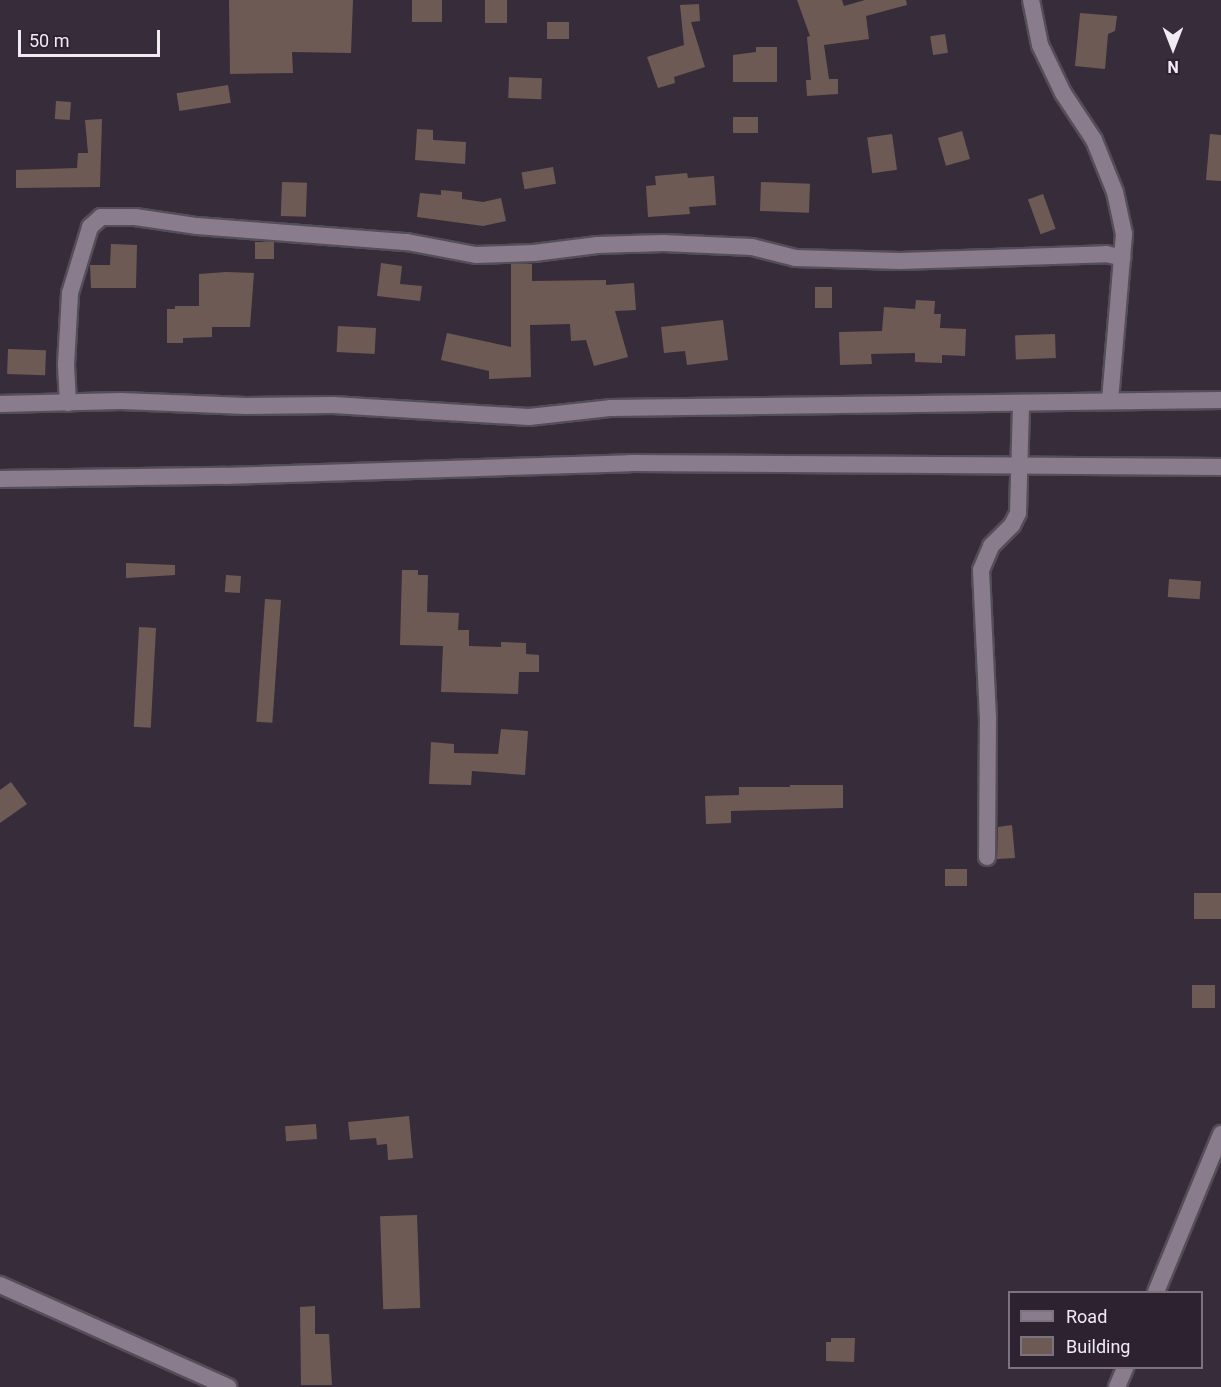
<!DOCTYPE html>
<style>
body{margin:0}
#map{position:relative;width:1221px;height:1387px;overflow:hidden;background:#372d3a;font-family:Roboto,sans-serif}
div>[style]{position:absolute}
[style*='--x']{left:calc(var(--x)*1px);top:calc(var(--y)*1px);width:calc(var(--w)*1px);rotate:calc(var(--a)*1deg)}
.building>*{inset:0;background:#6e5a55;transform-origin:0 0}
.roads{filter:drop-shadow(2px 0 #554d58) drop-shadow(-2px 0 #554d58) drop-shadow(0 2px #554d58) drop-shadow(0 -2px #554d58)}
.minor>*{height:16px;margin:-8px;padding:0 8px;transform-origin:8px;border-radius:8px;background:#897d8d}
span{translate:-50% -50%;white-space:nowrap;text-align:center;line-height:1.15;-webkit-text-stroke:5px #2d2330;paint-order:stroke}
.legend{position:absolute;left:1008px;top:1291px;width:195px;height:78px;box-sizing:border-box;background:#2d2330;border:2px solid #7b737e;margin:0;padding:8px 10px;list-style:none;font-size:18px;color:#f1ebf3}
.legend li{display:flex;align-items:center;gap:12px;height:30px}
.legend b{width:30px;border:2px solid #7b737e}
.north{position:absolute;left:1143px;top:18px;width:60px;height:60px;-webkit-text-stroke:4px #2d2330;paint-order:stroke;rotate:180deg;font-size:16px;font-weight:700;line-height:24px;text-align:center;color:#f1ebf3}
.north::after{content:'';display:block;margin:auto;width:21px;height:27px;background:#f1ebf3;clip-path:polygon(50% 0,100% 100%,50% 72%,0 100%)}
.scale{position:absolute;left:18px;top:30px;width:142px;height:27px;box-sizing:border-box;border:3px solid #f1ebf3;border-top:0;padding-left:8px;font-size:18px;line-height:21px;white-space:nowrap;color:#f1ebf3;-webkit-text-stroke:4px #2d2330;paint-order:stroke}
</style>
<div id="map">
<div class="building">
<i style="clip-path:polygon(229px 0,353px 0,351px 53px,292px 52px,293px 73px,230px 74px)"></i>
<i style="left:412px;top:0;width:30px;height:22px"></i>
<i style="left:485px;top:0;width:22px;height:23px"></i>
<i style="clip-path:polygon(797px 0,842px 0,844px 6px,865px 0,906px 0,907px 5px,866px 16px,869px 39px,824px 45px,829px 79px,838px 79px,838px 94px,807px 96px,806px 80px,811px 80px,807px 37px,810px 36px)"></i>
<i style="clip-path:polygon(699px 4px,700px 21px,691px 22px,705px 67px,674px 77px,675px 83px,658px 88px,647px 57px,684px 45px,680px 5px)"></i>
<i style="clip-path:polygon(1080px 13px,1117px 16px,1115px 31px,1108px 34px,1105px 69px,1075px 66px)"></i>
<i style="left:547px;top:22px;width:22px;height:17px"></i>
<i style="left:945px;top:34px;width:19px;height:15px;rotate:81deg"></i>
<i style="clip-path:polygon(756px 47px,777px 47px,777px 82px,733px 82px,733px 55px,756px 52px)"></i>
<i style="left:509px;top:77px;width:33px;height:21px;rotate:2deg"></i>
<i style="left:228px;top:85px;width:18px;height:52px;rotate:81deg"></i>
<i style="left:56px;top:101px;width:15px;height:18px;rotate:4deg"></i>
<i style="left:733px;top:117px;width:25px;height:16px"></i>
<i style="clip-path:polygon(102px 119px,100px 187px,16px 188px,16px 170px,77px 168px,78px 153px,88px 153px,85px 120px)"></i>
<i style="clip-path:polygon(417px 129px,433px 130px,433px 140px,466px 142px,465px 164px,415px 160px)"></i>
<i style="left:962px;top:131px;width:29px;height:25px;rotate:74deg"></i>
<i style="left:892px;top:134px;width:36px;height:25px;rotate:82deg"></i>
<i style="clip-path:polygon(1210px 134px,1221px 135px,1221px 181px,1206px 180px)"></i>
<i style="left:553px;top:167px;width:17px;height:32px;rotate:80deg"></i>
<i style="clip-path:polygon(687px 173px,688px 178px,714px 176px,716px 205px,689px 207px,690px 214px,648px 217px,646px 186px,656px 185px,655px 176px)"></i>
<i style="left:282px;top:182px;width:25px;height:34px;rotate:2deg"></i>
<i style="left:761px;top:182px;width:49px;height:29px;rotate:2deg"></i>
<i style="clip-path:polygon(441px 190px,462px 192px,462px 199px,483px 202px,501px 198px,506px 221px,483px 226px,417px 217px,420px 193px,441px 195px)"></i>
<i style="left:1043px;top:194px;width:37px;height:16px;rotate:70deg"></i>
<i style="left:274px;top:242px;width:17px;height:19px;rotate:90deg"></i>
<i style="clip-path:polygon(111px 244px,137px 245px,136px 288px,91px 288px,90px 265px,110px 265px)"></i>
<i style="clip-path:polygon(381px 263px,402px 266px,400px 284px,422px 286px,420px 301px,377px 296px)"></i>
<i style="clip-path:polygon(511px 264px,532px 264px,532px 281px,606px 280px,606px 285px,634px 283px,636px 310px,615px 311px,628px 357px,594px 366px,586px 340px,571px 341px,570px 324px,530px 325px,531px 377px,489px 379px,489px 371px,441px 360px,447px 333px,511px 347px)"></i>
<i style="clip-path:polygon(226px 272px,254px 273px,250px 327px,212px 327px,212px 337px,183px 338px,183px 343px,167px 343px,167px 309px,175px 309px,175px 306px,199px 306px,199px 274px)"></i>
<i style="left:815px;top:287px;width:17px;height:21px"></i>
<i style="clip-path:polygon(916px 300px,935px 301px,934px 314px,941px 314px,940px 328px,966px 329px,965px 356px,942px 355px,942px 363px,915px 362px,915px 353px,871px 354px,872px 364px,840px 365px,839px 332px,882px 331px,884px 307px,915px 309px)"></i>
<i style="clip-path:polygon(723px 320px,728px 360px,687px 365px,685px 351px,664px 353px,661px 327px)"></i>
<i style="left:338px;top:326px;width:38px;height:26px;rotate:3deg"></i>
<i style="left:1055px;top:334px;width:24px;height:40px;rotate:88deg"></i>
<i style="left:8px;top:349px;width:38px;height:25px;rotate:2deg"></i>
<i style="clip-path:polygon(126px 563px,175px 565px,175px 575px,126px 578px)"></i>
<i style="clip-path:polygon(402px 570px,418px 570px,418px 575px,428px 575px,427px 612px,459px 613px,458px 630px,469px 630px,469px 646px,501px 647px,501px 642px,526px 643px,526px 654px,539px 655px,539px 672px,519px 672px,518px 694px,441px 692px,443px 646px,400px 645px)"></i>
<i style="left:226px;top:575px;width:15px;height:17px;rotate:4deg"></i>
<i style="left:1169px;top:579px;width:32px;height:18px;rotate:4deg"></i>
<i style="left:265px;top:599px;width:16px;height:123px;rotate:4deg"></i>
<i style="left:139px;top:627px;width:17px;height:100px;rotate:3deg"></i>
<i style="clip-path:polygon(501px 729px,528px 731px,525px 775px,472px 771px,471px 785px,429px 784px,431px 742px,454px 744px,454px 753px,498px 754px)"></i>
<i style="clip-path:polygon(11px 782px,27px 804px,0 823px,0 790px)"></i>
<i style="clip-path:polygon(790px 785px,843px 785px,843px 808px,731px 811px,731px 823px,706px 824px,705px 796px,739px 795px,739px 787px,790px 787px)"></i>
<i style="clip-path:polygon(1012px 825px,1015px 858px,997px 859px,998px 827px)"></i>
<i style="left:945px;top:869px;width:22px;height:17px"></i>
<i style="left:1194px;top:893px;width:27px;height:26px"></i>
<i style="left:1215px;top:985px;width:23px;height:23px;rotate:90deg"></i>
<i style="clip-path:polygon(409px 1116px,413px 1158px,388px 1160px,387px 1144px,377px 1145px,376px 1138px,350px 1140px,348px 1122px)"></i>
<i style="left:316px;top:1124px;width:15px;height:31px;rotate:86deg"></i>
<i style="left:417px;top:1215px;width:93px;height:37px;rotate:88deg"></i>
<i style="clip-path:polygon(315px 1306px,315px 1334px,329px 1334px,332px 1385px,301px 1385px,300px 1307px)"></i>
<i style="clip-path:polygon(831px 1338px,855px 1338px,854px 1362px,826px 1361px,826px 1342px,831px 1342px)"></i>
</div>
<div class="roads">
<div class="minor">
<i style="--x:1031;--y:0;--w:46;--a:78.7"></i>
<i style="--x:1040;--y:45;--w:53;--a:64.4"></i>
<i style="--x:1063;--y:93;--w:56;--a:56.6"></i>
<i style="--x:1094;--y:140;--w:56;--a:68"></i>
<i style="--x:1115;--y:192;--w:43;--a:77.9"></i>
<i style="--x:1124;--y:234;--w:167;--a:94.8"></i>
<i style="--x:68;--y:403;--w:38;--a:-93"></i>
<i style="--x:66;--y:365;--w:72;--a:-86.8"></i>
<i style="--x:70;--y:293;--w:69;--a:-73.1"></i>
<i style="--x:90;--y:227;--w:15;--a:-42"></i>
<i style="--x:101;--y:217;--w:34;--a:0"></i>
<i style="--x:135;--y:217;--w:63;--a:8.3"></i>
<i style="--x:197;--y:226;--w:211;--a:4.4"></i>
<i style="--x:407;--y:242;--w:70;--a:10.7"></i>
<i style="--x:476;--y:255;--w:58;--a:-2"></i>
<i style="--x:534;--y:253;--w:64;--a:-7.2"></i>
<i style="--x:597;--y:245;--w:66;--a:-1.7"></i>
<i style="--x:663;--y:243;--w:89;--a:2.6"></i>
<i style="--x:752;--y:247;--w:44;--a:14.3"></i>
<i style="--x:795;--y:258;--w:105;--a:1.6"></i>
<i style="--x:900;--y:261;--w:206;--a:-1.9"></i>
<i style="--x:1106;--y:254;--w:17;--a:13"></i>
<i style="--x:0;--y:404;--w:121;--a:-1.4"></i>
<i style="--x:121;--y:401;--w:125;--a:2.3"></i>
<i style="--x:246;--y:406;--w:87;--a:-0.7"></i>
<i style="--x:333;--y:405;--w:196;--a:3.5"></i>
<i style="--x:529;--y:417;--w:81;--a:-6.3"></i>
<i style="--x:610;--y:408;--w:611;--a:-0.75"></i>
<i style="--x:0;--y:479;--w:225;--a:-0.8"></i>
<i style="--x:225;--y:476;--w:405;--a:-1.8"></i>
<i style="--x:630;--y:463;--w:591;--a:0.39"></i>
<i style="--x:987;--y:857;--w:138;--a:-89.6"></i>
<i style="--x:988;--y:719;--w:149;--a:-92.7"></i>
<i style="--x:981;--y:570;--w:26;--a:-67"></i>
<i style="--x:991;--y:546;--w:30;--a:-45"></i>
<i style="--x:1012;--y:525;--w:13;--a:-63"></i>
<i style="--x:1018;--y:513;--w:110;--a:-88.4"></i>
<i style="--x:0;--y:1285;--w:250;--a:24.1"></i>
<i style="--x:1156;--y:1292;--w:171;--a:-67.6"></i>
<i style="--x:1117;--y:1387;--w:21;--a:-67"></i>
</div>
</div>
<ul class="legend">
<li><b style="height:8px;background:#897d8d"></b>Road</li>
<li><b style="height:16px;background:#6e5a55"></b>Building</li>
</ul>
<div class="north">N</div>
<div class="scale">50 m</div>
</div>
